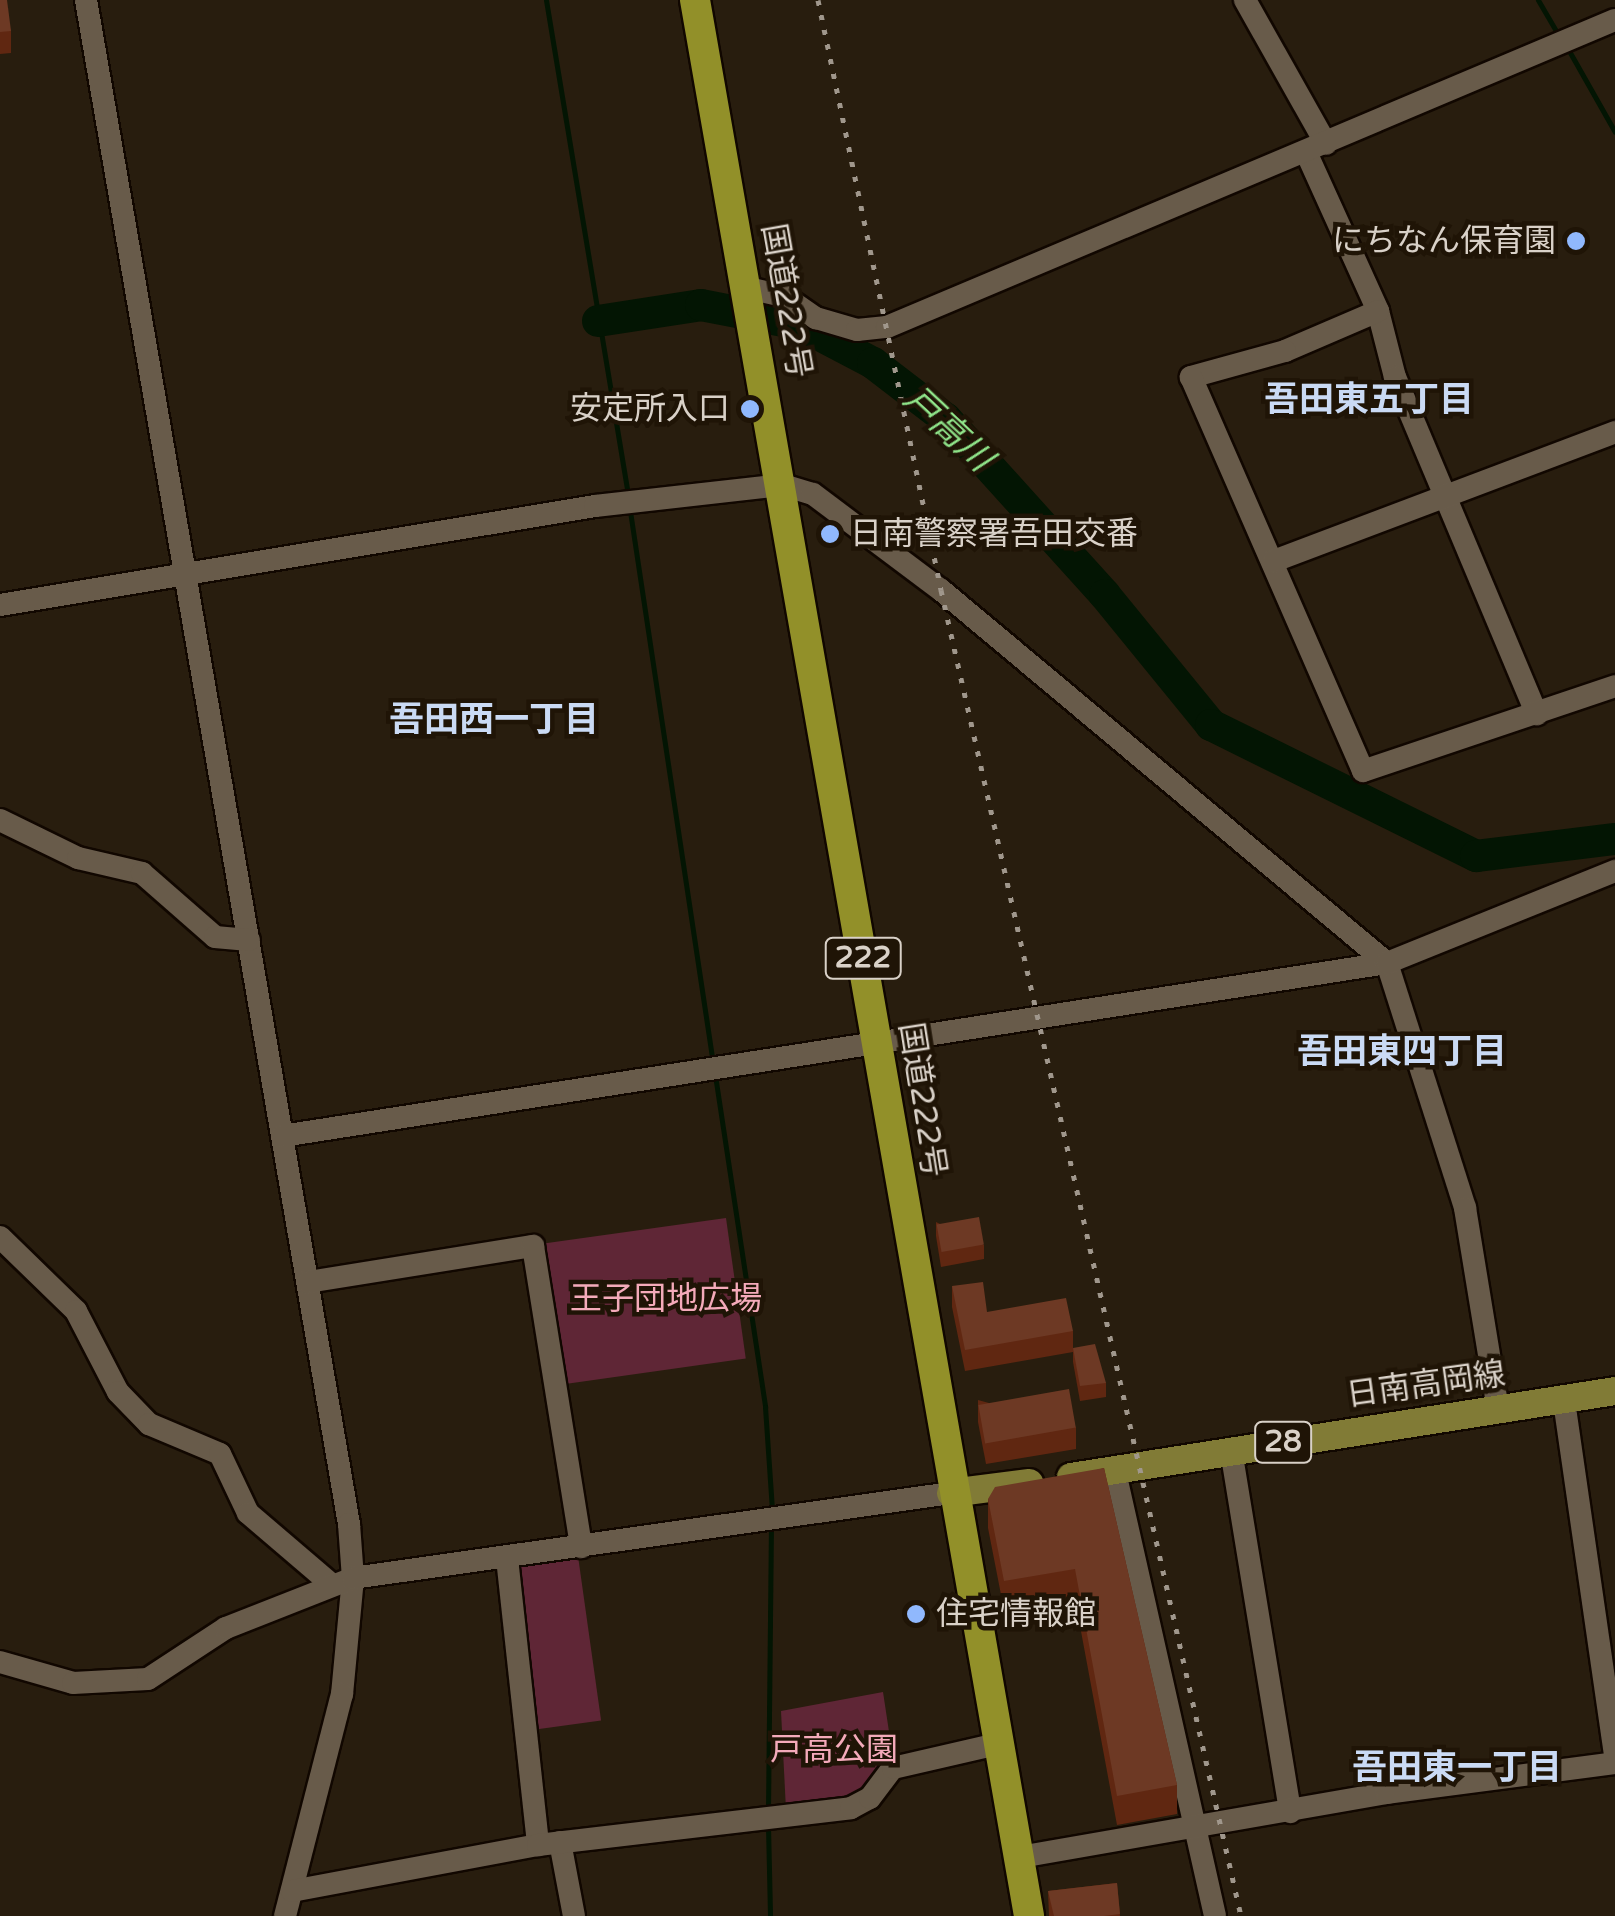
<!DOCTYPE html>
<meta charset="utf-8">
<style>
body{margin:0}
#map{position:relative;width:1615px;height:1916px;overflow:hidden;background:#281d0e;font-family:"Varela Round","Noto Sans JP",sans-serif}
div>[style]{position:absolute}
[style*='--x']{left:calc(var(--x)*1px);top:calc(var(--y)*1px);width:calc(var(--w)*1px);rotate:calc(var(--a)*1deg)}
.green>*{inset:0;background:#5f2636;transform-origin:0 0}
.stream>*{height:5px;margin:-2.5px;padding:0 2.5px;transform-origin:2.5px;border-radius:2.5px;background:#031503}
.river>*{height:32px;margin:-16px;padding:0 16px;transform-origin:16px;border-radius:16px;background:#031503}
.roads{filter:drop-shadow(2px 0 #110700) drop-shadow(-2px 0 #110700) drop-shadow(0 2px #110700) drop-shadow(0 -2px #110700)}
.minor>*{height:22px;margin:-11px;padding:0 11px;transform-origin:11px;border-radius:11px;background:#685b4a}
.major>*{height:28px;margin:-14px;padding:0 14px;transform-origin:14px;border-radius:14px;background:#817b36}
.highway>*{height:30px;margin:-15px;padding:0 15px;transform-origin:15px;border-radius:15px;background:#929029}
.rail>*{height:5px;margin-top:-2.5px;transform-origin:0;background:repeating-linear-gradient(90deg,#a0978c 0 5px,transparent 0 15px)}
.wall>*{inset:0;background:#602711}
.building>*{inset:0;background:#6d3924;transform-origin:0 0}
.dots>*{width:28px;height:28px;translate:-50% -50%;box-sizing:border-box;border:5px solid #1f1406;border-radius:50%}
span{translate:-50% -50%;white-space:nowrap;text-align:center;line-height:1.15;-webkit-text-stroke:9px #1f1406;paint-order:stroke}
.shield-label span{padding:2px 8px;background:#1f1406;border:2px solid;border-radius:8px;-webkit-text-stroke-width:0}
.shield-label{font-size:30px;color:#d9d1c8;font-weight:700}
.poi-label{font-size:32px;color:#d9d1c8}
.right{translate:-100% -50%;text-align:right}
.left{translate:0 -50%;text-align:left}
.street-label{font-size:32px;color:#d9d1c8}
.park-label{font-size:32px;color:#f4aaba}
.neighbourhood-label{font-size:35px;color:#cadaf4;font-weight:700}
.water-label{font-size:35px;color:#90e58a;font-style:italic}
</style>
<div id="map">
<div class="green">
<i style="left:726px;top:1218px;width:142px;height:184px;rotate:82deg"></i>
<i style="left:578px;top:1556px;width:166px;height:68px;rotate:82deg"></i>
<i style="clip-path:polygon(883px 1692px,893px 1758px,861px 1795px,786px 1810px,781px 1711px)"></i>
</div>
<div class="stream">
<i style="--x:546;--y:0;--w:502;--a:80.59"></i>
<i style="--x:1538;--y:0;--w:42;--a:59.7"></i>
<i style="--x:1568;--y:49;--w:95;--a:60.5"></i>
<i style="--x:630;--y:511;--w:559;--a:81.46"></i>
<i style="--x:715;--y:1075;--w:336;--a:81.4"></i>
<i style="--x:765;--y:1407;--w:103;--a:86.1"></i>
<i style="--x:768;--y:1810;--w:284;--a:-89.4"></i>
<i style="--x:768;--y:1826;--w:90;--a:88.7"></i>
</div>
<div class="river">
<i style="--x:598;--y:321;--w:104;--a:-8.8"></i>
<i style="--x:701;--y:305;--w:100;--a:11"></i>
<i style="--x:799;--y:324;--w:84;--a:27.8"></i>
<i style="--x:873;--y:363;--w:92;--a:37.5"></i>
<i style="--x:946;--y:419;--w:237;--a:47.9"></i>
<i style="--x:1105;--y:595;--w:168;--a:50.8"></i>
<i style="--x:1211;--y:725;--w:296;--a:26.3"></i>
<i style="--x:1476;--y:856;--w:140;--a:-7"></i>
</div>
<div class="roads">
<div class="minor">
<i style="--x:86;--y:0;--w:1547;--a:80.21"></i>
<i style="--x:349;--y:1524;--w:54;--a:85.8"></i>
<i style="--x:353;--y:1578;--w:117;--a:95.4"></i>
<i style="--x:342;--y:1694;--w:229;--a:104.4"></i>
<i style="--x:1245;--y:0;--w:165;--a:60.6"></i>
<i style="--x:1306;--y:152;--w:175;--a:65.6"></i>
<i style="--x:1378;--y:311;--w:68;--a:75.6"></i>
<i style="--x:1395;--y:377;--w:366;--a:67.2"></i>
<i style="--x:748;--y:288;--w:37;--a:13"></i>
<i style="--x:784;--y:296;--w:39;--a:35"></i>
<i style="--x:816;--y:318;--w:43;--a:16.3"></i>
<i style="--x:857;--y:330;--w:30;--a:-6"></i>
<i style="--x:887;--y:327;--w:790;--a:-22.87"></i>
<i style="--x:1378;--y:311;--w:101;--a:156.7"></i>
<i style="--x:1285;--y:351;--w:98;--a:164.5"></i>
<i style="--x:1191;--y:377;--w:430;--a:66.4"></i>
<i style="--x:1363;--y:771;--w:266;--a:-18.6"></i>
<i style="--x:1274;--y:561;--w:365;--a:-20.7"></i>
<i style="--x:0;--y:605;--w:603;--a:-9.45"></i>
<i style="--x:595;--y:506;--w:189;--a:-6.4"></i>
<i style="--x:783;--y:485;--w:31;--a:17"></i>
<i style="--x:813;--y:494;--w:160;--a:36.9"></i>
<i style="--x:941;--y:590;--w:581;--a:39.91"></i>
<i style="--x:1387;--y:963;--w:257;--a:72.3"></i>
<i style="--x:1465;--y:1208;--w:205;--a:80.7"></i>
<i style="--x:0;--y:820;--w:87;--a:26"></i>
<i style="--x:78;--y:858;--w:66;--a:13.2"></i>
<i style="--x:142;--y:873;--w:97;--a:41.2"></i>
<i style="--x:215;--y:937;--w:34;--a:5"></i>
<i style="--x:282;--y:1136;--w:1118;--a:-8.9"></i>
<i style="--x:1387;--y:963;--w:246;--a:-22"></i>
<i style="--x:0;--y:1237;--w:106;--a:44.2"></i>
<i style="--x:76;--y:1311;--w:91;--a:62.6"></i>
<i style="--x:118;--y:1392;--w:45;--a:45.9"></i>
<i style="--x:149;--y:1424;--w:77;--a:22.9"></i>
<i style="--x:220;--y:1454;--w:65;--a:64.6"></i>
<i style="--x:248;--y:1513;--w:108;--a:40.5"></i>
<i style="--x:308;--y:1282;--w:228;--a:-9.1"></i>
<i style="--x:533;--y:1246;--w:305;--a:80.9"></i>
<i style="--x:1564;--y:1401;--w:356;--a:81.8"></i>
<i style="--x:1231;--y:1450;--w:367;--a:80.7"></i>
<i style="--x:1115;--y:1472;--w:455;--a:77.3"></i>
<i style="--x:507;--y:1558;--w:289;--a:83.8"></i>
<i style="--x:0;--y:1662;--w:76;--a:16"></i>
<i style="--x:73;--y:1683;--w:75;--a:-3.1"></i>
<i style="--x:148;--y:1679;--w:93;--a:-33.2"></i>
<i style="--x:226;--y:1628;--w:136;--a:-21.5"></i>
<i style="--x:353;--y:1578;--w:604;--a:-8.09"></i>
<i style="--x:560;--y:1842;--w:75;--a:79.3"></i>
<i style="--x:1020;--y:1857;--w:373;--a:-9.9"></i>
<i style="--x:1387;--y:1793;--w:230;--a:-7.5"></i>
<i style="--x:292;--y:1891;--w:250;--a:-10.6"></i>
<i style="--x:538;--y:1845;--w:315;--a:-6.7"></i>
<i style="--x:851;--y:1808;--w:21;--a:-28"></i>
<i style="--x:870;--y:1798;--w:38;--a:-53"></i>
<i style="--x:893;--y:1768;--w:107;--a:-13"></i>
</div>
<div class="major">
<i style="--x:1071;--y:1477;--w:551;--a:-8.98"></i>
<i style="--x:951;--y:1493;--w:79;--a:-7.3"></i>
</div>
<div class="highway">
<i style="--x:695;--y:0;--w:1945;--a:80.11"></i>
</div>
</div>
<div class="rail">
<i style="--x:818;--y:0;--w:603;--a:78.22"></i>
<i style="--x:941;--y:590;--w:1360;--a:77.25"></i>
</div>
<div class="wall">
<i style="clip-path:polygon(0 0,11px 31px,11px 53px,0 54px)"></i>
<i style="clip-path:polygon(936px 1222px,984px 1245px,984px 1259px,941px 1267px,936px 1236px)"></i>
<i style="clip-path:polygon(952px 1286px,987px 1312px,1073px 1331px,1073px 1352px,965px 1371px,952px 1307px)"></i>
<i style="clip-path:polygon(1073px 1348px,1106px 1383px,1106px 1397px,1080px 1401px,1073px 1362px)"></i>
<i style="clip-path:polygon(978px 1400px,1076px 1427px,1076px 1449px,986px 1464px,978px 1422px)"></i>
<i style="clip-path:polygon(1104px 1468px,1177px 1785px,1177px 1814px,1117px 1825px,1075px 1599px,1004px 1610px,988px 1528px,988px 1499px)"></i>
<i style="clip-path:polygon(1117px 1883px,1120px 1916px,1049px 1916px,1048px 1891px)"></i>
</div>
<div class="building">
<i style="clip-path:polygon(0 0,7px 0,11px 31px,0 32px)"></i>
<i style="left:979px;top:1217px;width:28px;height:43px;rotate:80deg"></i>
<i style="clip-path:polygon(983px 1282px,987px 1312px,1066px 1298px,1073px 1331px,965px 1350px,952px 1286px)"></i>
<i style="clip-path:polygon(1095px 1344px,1106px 1383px,1080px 1386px,1073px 1348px)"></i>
<i style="left:1069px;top:1389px;width:39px;height:92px;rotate:80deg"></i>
<i style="clip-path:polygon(1104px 1468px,1177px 1785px,1117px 1796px,1075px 1569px,1004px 1581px,988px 1499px,995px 1487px)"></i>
<i style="clip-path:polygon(1117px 1883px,1120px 1914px,1104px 1916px,1054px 1916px,1048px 1891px)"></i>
</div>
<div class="dots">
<i style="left:1576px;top:241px;background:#90b8fd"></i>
<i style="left:750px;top:409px;background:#90b8fd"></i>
<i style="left:830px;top:534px;background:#90b8fd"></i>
<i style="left:916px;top:1614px;background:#90b8fd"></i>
</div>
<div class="shield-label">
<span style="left:863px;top:958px">222</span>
<span style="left:1283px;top:1442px">28</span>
</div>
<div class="poi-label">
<span class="right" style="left:1556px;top:241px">にちなん保育園</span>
<span class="right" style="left:730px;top:409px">安定所入口</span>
<span class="left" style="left:850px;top:534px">日南警察署吾田交番</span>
<span class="left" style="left:936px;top:1614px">住宅情報館</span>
</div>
<div class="street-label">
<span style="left:786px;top:301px;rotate:80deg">国道222号</span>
<span style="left:922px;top:1100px;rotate:81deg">国道222号</span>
<span style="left:1426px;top:1385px;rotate:-8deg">日南高岡線</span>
</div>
<div class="park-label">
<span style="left:666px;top:1299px">王子団地広場</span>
<span style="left:834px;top:1750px">戸高公園</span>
</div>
<div class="neighbourhood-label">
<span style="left:1369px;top:400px">吾田東五丁目</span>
<span style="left:494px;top:720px">吾田西一丁目</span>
<span style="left:1402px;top:1052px">吾田東四丁目</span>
<span style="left:1457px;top:1768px">吾田東一丁目</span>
</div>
<div class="water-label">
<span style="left:948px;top:429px;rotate:43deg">戸高川</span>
</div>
</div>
